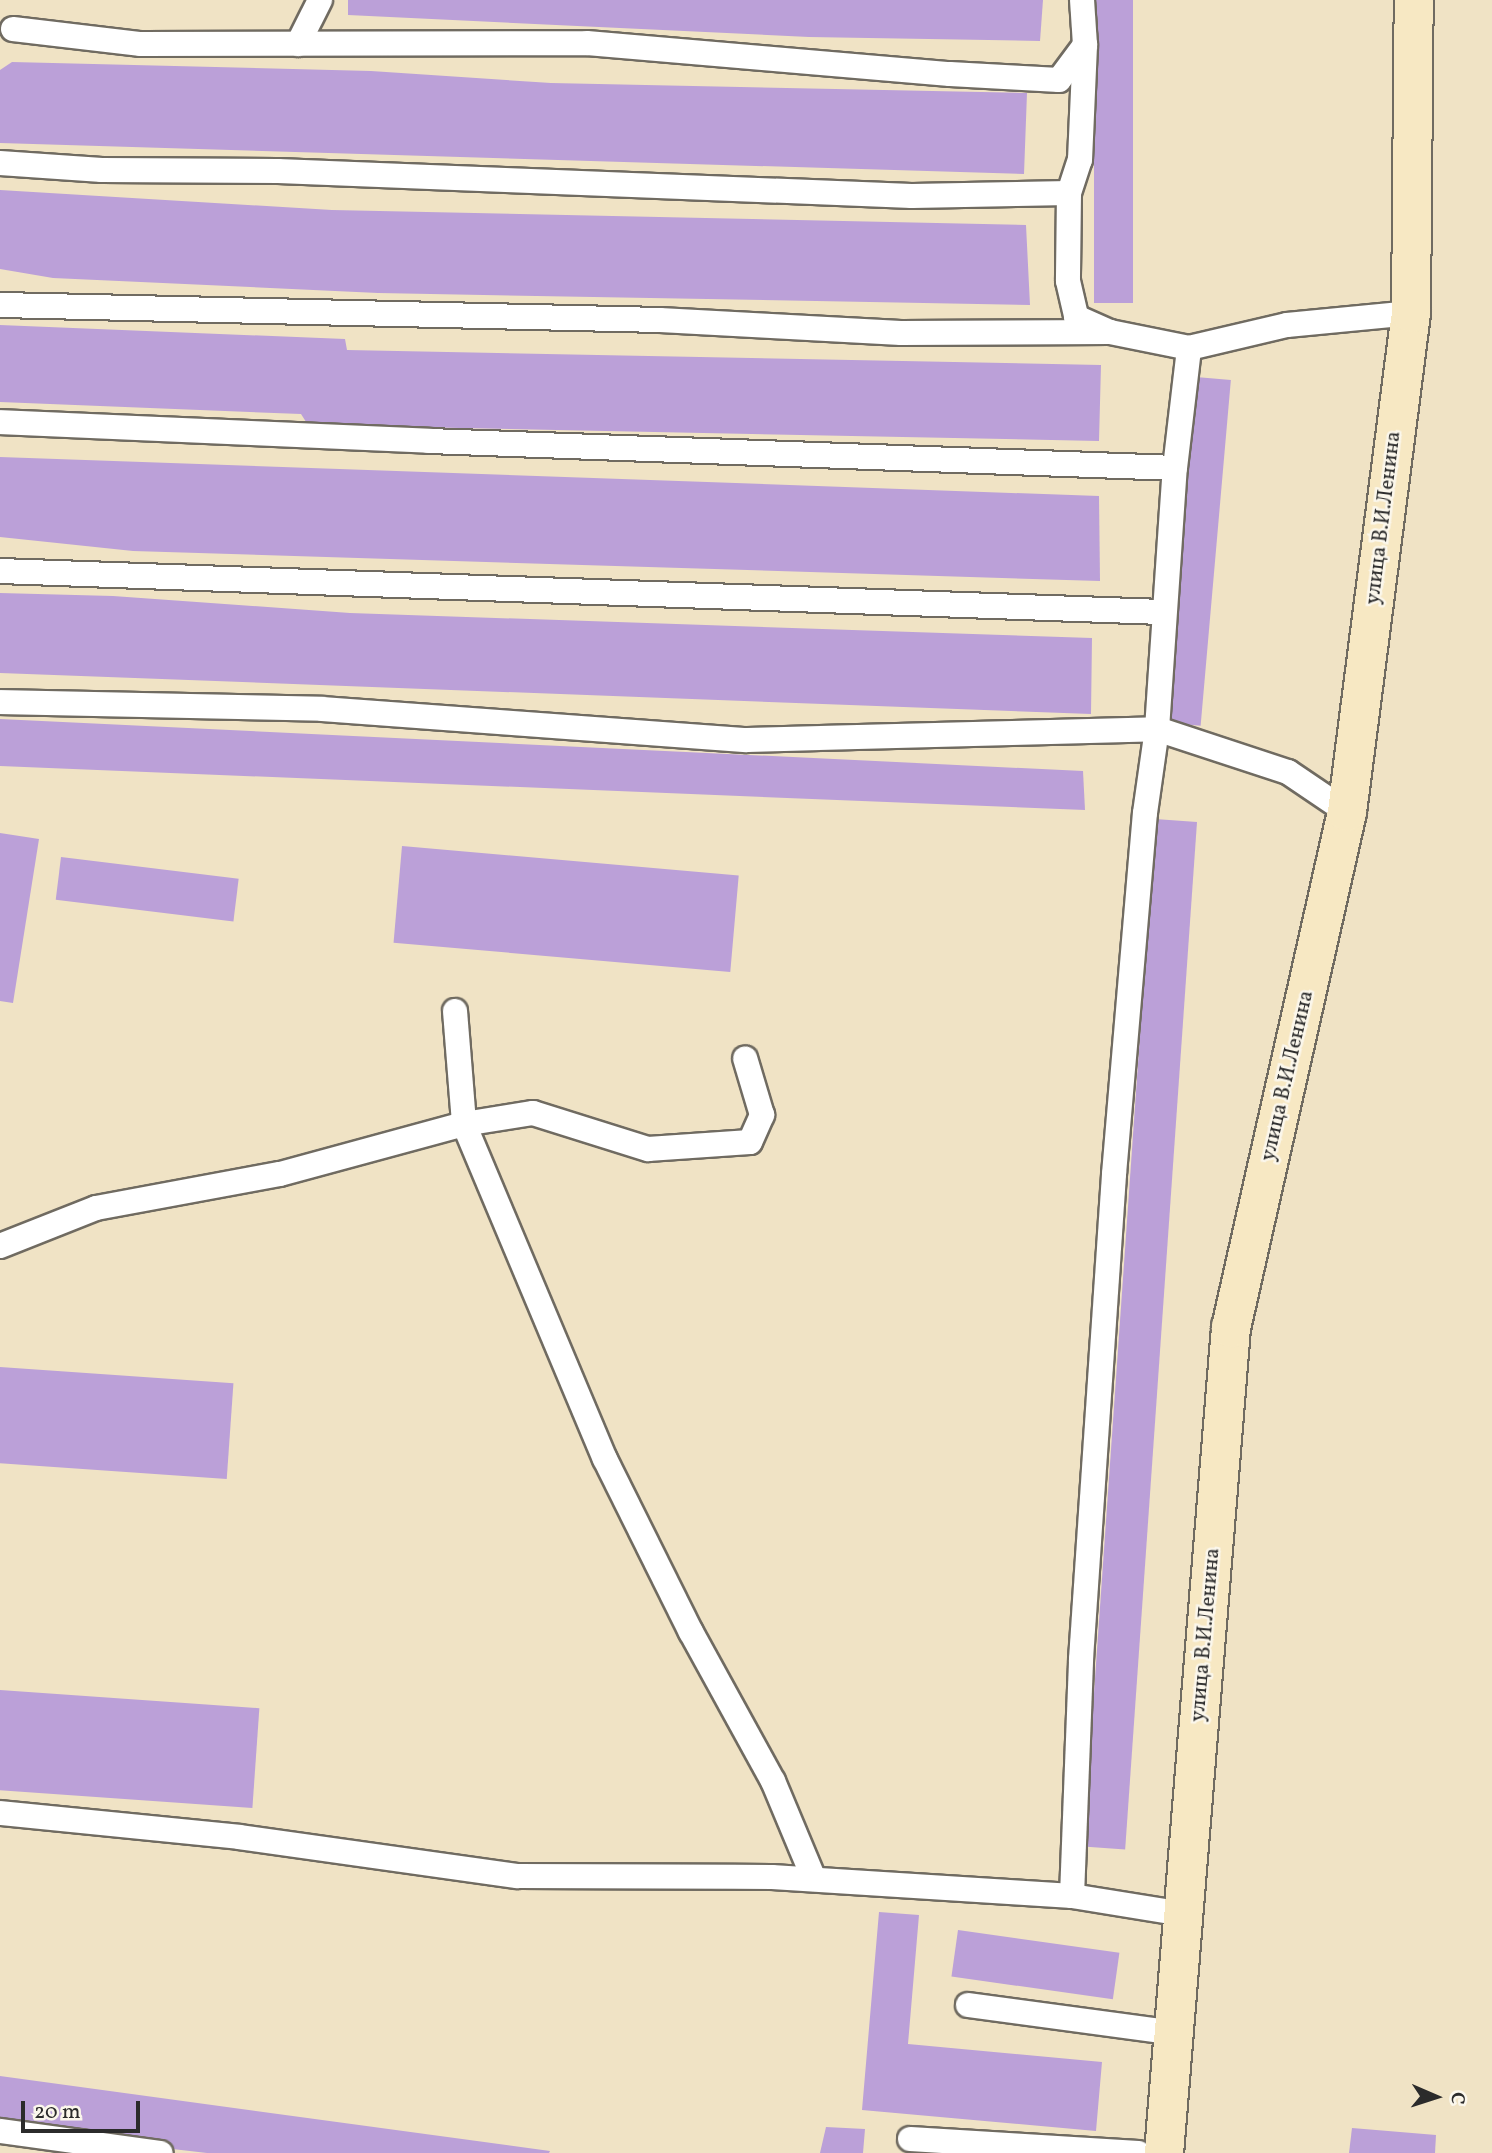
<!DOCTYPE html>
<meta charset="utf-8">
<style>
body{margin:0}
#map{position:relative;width:1492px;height:2153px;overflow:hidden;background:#f0e3c5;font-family:Vollkorn,serif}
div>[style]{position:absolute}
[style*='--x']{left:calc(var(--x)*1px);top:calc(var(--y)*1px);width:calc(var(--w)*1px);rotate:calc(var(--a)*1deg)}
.building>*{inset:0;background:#bba0d8;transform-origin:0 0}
.roads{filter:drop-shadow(2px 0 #706b61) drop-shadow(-2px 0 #706b61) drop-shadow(0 2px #706b61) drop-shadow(0 -2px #706b61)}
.service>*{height:24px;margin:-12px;padding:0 12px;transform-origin:12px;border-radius:12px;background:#fff}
.secondary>*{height:38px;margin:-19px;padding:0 19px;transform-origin:19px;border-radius:19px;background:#f7e8c3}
span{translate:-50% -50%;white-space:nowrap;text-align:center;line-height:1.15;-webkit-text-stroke:5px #fbf7ec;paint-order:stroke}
.street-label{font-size:21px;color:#2b2b2b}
.north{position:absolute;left:1401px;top:2062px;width:70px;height:70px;-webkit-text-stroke:5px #fbf7ec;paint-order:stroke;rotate:93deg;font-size:19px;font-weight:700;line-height:28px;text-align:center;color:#2b2b2b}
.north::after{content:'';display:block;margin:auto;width:24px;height:32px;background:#2b2b2b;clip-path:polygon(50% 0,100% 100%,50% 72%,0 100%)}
.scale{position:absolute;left:21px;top:2101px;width:119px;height:32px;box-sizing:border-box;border:4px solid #2b2b2b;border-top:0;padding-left:9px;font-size:21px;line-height:24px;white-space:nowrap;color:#2b2b2b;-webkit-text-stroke:5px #fbf7ec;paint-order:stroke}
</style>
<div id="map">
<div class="building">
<i style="clip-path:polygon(348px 0,1043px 0,1040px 41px,809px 37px,348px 15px)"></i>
<i style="left:1094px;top:0;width:39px;height:303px"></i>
<i style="clip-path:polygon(12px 62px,371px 71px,551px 83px,1027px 93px,1024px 174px,0 143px,0 70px)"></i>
<i style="clip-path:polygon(0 190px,332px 210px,1026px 225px,1030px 305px,378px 293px,53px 278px,0 269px)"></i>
<i style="clip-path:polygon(0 325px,345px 339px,347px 350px,1101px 365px,1099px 441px,308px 425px,301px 414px,0 402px)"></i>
<i style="left:1196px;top:377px;width:35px;height:347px;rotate:5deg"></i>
<i style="clip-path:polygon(0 457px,1099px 496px,1100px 581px,133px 551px,0 537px)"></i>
<i style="clip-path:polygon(0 593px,113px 596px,350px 613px,1092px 638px,1091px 714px,0 673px)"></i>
<i style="clip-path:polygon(0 719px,1083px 771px,1085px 810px,0 766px)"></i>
<i style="left:1197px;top:822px;width:1030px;height:42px;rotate:94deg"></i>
<i style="clip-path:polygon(0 833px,39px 839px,13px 1003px,0 1001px)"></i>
<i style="left:402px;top:846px;width:338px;height:97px;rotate:5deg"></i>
<i style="left:61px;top:857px;width:179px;height:43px;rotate:7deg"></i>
<i style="left:0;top:1367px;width:234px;height:96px;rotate:4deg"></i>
<i style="left:0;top:1690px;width:260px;height:100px;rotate:4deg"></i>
<i style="clip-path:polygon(879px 1912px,919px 1915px,908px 2044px,1102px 2062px,1096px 2131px,862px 2110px)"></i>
<i style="left:958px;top:1930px;width:163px;height:47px;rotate:8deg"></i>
<i style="clip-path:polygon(0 2076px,550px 2151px,549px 2153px,207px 2153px,0 2129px)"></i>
<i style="clip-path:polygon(826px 2127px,865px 2129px,863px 2153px,820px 2153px)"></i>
<i style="clip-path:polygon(1352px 2128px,1436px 2135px,1435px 2153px,1349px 2153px)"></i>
</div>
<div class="roads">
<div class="service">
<i style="--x:13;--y:29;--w:129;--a:6.7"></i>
<i style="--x:141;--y:44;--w:446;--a:-0.1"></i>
<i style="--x:587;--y:43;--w:364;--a:4.9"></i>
<i style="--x:950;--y:74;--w:109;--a:3.2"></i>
<i style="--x:1059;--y:80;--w:44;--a:-53.4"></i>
<i style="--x:1085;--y:45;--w:45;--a:-93.8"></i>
<i style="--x:298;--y:44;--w:49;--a:-63.4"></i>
<i style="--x:0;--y:163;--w:102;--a:3.9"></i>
<i style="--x:102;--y:170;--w:176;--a:0.3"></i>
<i style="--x:278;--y:171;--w:634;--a:2.26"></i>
<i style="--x:912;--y:196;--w:157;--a:-1.1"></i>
<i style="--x:1069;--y:193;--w:35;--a:-72"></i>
<i style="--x:1080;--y:160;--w:115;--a:-87.5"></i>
<i style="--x:1069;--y:193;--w:88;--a:90.7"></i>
<i style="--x:1068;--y:281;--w:37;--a:77"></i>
<i style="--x:1076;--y:317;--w:37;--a:24"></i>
<i style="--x:1110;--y:332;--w:81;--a:11.4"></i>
<i style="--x:1189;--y:348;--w:101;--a:-13.2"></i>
<i style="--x:1287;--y:325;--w:125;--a:-5.5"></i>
<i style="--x:0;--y:305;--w:660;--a:1.3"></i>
<i style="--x:660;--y:320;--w:241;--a:3.1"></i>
<i style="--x:901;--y:333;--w:209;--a:-0.3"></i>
<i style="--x:0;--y:422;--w:429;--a:2.5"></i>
<i style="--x:429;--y:441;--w:746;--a:2.07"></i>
<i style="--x:0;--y:571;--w:1164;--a:2.02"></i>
<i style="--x:0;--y:702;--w:322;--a:1.2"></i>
<i style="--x:322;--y:709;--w:426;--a:4.2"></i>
<i style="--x:747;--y:740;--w:410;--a:-1.5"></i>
<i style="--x:1157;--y:729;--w:138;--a:18.2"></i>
<i style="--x:1288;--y:772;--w:71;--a:34.1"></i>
<i style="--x:455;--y:1011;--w:113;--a:85.4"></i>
<i style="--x:464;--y:1124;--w:363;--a:67.2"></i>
<i style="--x:605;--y:1459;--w:193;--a:63.6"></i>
<i style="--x:691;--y:1632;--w:170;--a:61.2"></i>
<i style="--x:773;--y:1781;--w:106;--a:67.3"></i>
<i style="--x:0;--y:1246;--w:103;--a:-21.6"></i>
<i style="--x:96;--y:1208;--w:187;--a:-10.5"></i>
<i style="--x:280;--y:1174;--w:191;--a:-15.2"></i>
<i style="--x:464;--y:1124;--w:70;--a:-9.1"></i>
<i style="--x:533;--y:1113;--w:121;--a:17.4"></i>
<i style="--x:648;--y:1149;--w:102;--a:-3.9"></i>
<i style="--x:750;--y:1142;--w:30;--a:-66"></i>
<i style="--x:762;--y:1115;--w:59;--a:-106.6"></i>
<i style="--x:0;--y:1813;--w:240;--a:5.7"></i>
<i style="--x:239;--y:1837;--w:282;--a:8"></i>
<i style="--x:518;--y:1876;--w:254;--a:0.2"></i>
<i style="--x:772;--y:1877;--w:301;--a:3.6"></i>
<i style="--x:1072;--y:1896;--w:112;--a:9.2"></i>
<i style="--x:1072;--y:1896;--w:237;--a:-87.8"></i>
<i style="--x:1081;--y:1659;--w:486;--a:-86.1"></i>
<i style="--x:1114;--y:1174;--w:362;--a:-85.1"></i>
<i style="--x:1145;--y:813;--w:85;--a:-81.9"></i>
<i style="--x:1157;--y:729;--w:262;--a:-86.1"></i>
<i style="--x:1175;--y:468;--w:121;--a:-83.3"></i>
<i style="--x:968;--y:2005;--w:208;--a:7.7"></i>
<i style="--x:0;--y:2131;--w:162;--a:7.8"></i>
<i style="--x:910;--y:2139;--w:229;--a:3.5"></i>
</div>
<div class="secondary">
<i style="--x:1164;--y:2153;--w:828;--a:-85.36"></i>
<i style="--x:1231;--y:1328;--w:529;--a:-77.33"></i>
<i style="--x:1347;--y:812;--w:503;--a:-82.69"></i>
<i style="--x:1411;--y:313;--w:313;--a:-89.5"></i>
</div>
</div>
<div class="street-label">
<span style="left:1384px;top:518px;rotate:-83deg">улица В.И.Ленина</span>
<span style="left:1288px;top:1076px;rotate:-77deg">улица В.И.Ленина</span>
<span style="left:1206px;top:1635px;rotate:-85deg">улица В.И.Ленина</span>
</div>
<div class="north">С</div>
<div class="scale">20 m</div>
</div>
